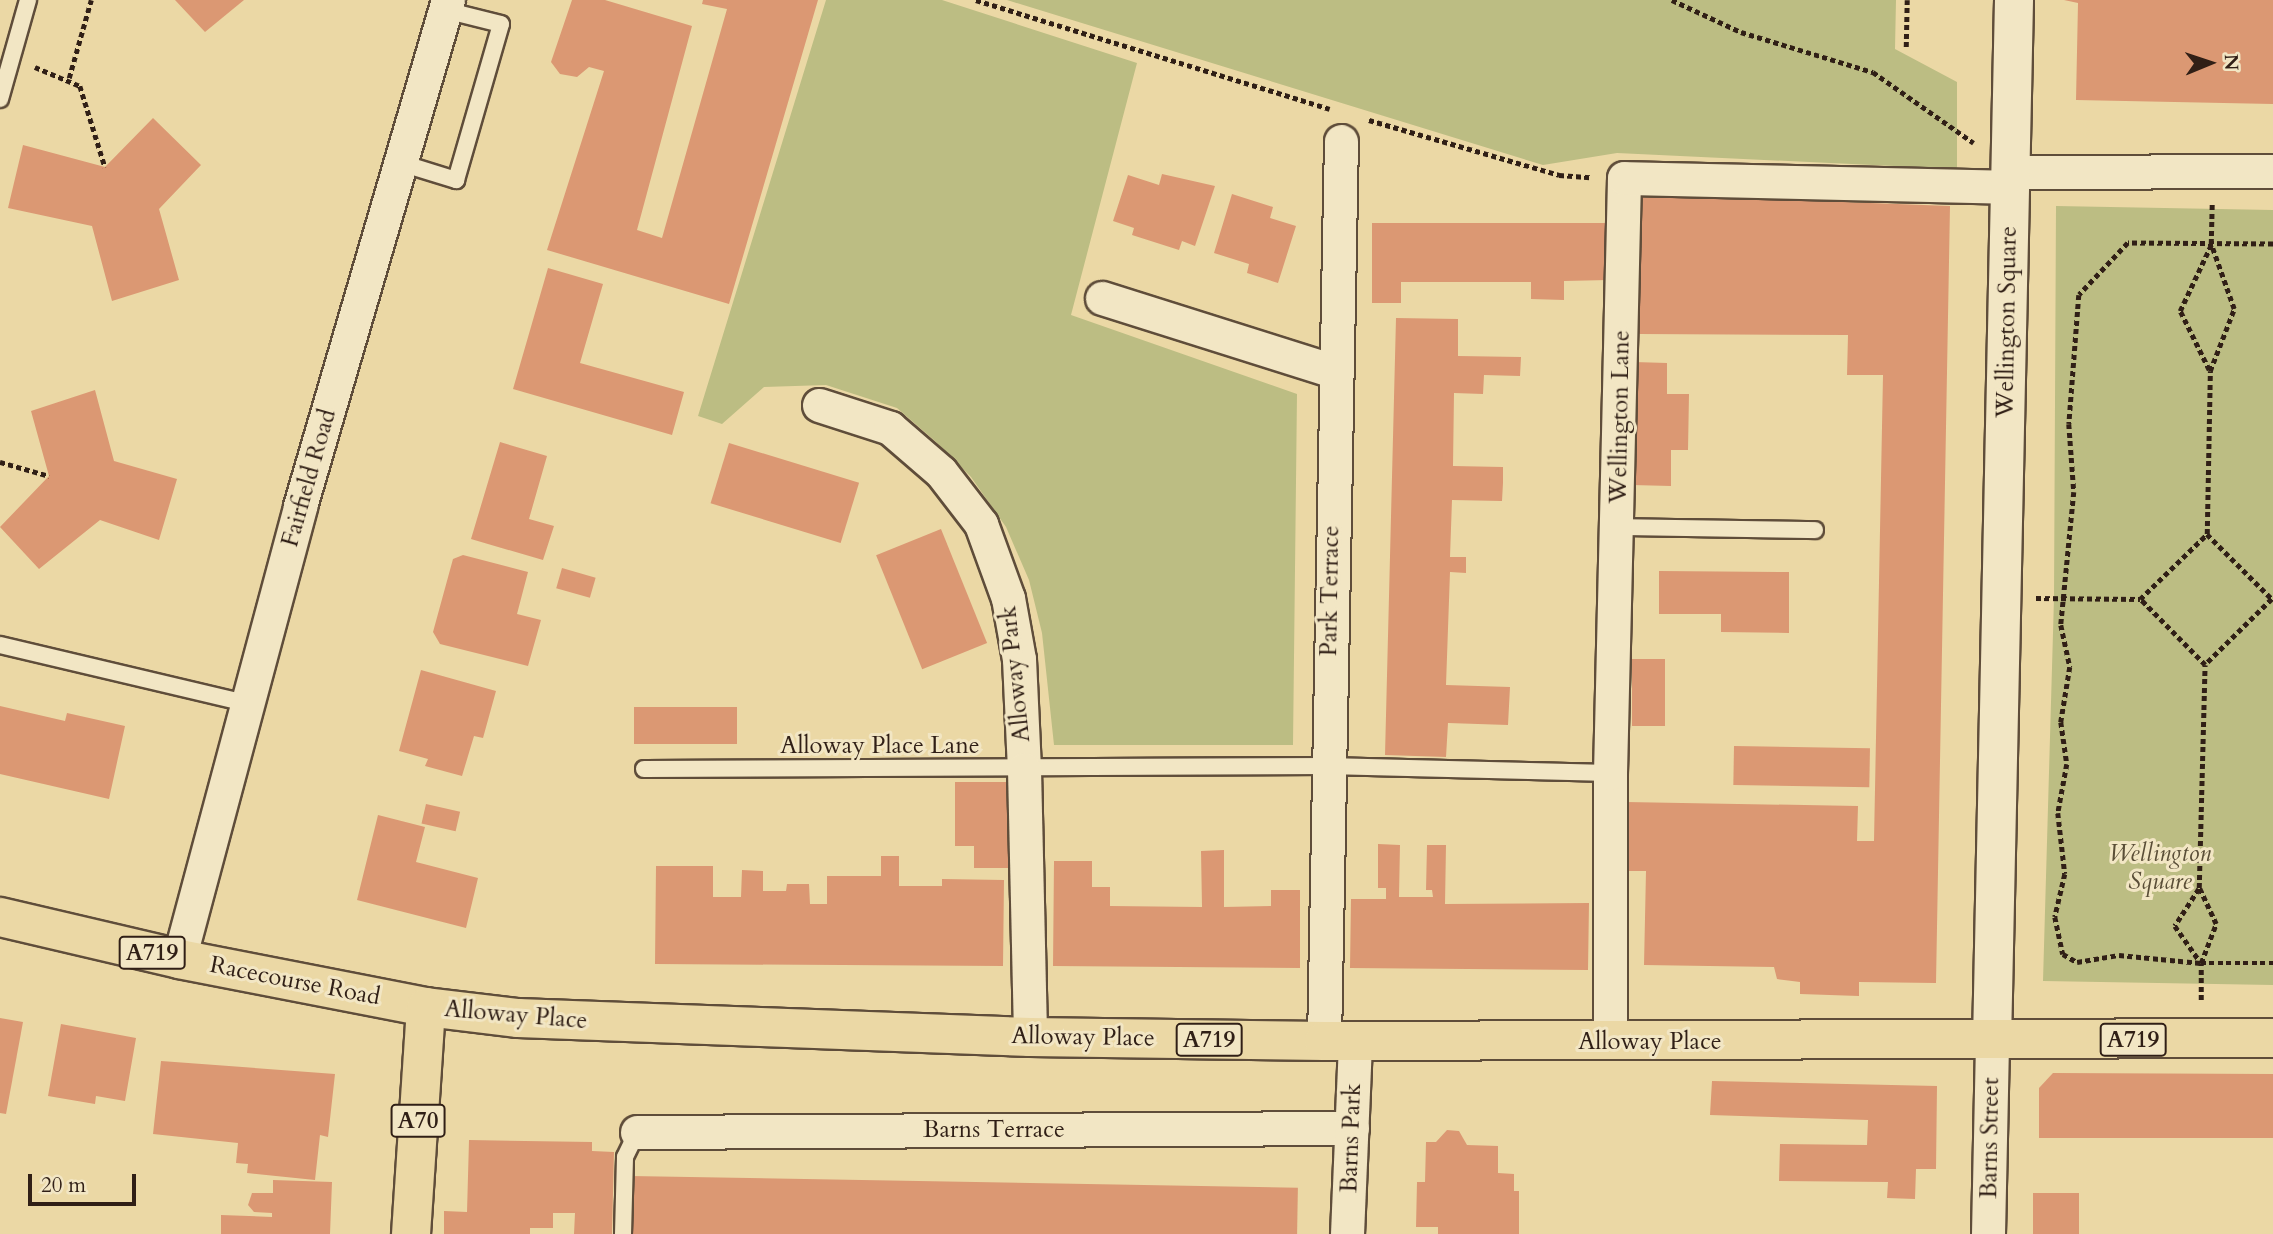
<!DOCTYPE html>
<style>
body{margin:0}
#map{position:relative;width:2273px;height:1234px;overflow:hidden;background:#ebd8a5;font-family:Cardo,serif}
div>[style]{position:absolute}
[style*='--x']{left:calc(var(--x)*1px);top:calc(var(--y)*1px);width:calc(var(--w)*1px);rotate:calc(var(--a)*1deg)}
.green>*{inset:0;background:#bcbd83}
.building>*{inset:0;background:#db9873;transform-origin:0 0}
.path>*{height:4.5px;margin-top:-2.25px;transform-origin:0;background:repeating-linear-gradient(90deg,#301f16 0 5px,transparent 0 8.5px)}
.roads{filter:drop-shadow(2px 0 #5f4d3a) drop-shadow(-2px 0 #5f4d3a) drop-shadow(0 2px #5f4d3a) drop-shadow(0 -2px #5f4d3a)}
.service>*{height:16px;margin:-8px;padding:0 8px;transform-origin:8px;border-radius:8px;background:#f2e6c4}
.minor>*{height:33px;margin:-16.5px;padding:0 16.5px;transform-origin:16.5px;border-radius:16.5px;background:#f2e6c4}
.tertiary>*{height:38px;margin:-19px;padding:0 19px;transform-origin:19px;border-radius:19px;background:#f2e6c4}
.primary>*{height:38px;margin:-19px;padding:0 19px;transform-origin:19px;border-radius:19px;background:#ebd8a5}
span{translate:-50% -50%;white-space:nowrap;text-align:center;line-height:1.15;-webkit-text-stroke:6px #f2e6c4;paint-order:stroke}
.shield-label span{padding:2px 5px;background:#f2e6c4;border:2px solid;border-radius:5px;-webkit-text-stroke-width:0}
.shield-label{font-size:23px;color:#301f16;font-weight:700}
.street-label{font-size:24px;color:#301f16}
.park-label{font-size:24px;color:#5a4e37;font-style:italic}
.north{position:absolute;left:2175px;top:28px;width:70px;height:70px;-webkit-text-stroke:5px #f2e6c4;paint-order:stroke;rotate:88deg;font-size:19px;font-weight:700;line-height:28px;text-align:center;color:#301f16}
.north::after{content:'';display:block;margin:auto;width:24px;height:32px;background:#301f16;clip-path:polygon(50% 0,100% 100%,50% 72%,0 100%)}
.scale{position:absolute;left:28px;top:1174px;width:108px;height:32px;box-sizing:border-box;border:4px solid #301f16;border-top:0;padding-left:9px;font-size:21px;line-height:24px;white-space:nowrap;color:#301f16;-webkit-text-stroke:5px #f2e6c4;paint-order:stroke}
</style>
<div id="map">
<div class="green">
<i style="clip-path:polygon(826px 0,942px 0,1137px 63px,1071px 315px,1297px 394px,1293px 745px,1054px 745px,1042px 633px,1029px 580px,1006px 527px,971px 477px,935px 441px,897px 408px,826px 385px,764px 387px,722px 424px,698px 416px)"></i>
<i style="clip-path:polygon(1007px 0,1896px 0,1895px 49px,1957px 82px,1957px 169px,1617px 153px,1543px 165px)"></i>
<i style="clip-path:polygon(2056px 206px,2273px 210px,2273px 985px,2043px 981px,2054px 598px)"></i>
</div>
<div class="building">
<i style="clip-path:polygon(175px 0,244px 0,205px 32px)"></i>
<i style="clip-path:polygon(572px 0,605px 0,692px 26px,637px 230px,662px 238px,727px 9px,702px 4px,703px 0,818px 0,729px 304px,547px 250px,604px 71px,589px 67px,577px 77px,560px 74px,551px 62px)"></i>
<i style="clip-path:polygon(2064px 0,2273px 0,2273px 104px,2076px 100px,2078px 3px)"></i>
<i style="clip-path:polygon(153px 118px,201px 165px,159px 209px,179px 280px,112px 301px,92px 226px,8px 208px,23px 145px,105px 167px)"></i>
<i style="clip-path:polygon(1162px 174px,1215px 186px,1195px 246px,1182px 241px,1179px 250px,1132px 235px,1134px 228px,1113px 221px,1128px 175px,1159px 185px)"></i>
<i style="clip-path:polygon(1232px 194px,1273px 207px,1270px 218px,1296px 226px,1278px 283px,1247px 273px,1249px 264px,1214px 253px)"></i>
<i style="clip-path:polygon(1638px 194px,1950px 206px,1936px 983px,1859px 982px,1859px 996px,1800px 994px,1800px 982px,1777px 979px,1774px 967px,1644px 965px,1646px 871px,1625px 871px,1626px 802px,1858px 806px,1857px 841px,1874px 841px,1883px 375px,1847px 375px,1848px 335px,1639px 334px)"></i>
<i style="clip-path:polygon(1372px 223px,1607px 223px,1608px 280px,1564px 281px,1564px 300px,1531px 299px,1531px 282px,1401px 282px,1401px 303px,1372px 303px)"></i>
<i style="clip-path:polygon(548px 268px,603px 284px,580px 363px,684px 392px,672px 435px,513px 389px)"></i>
<i style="clip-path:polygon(1396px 318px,1458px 319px,1458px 356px,1521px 357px,1520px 376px,1484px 375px,1483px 394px,1454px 393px,1453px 466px,1503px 467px,1503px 483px,1502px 501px,1452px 500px,1450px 557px,1466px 557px,1466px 573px,1450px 572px,1446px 685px,1510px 687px,1508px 725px,1448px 723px,1446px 757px,1385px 755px)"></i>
<i style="clip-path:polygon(1634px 362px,1667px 363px,1667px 394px,1689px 394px,1688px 450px,1671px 450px,1671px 486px,1632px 485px)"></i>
<i style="clip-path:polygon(95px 390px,114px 461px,177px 479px,159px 540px,100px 520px,39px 569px,0 527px,49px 476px,31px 411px)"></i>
<i style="clip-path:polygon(500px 442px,547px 456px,529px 519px,554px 526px,543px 560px,471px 539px)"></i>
<i style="left:729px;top:443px;width:136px;height:63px;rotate:17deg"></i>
<i style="left:941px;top:529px;width:123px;height:70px;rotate:68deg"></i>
<i style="clip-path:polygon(463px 555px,528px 572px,517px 614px,541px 620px,528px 666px,440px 644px,433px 632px,453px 559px)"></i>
<i style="left:562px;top:568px;width:35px;height:21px;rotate:16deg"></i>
<i style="clip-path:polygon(1659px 571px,1789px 572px,1789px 633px,1721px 632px,1721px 614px,1659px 614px)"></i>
<i style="left:1632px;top:659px;width:33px;height:67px"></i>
<i style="clip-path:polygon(421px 670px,496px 691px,483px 738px,474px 736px,462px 776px,425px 766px,428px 759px,399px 751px)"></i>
<i style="clip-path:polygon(0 706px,65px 721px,67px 713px,125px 726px,109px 799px,0 774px)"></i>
<i style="left:634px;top:707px;width:103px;height:37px"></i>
<i style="left:1734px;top:746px;width:136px;height:39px;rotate:1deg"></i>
<i style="clip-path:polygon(955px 782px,1013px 782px,1013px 868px,974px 868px,974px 846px,955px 846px)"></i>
<i style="left:426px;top:804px;width:35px;height:20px;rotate:13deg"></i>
<i style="clip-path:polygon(378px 815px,425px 827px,416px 862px,478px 878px,466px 928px,357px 900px)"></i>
<i style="clip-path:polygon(1378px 844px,1400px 845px,1399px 897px,1433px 897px,1432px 890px,1426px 890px,1427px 845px,1446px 845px,1445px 904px,1589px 903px,1588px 970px,1350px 968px,1351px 899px,1386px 899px,1386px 888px,1378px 888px)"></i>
<i style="clip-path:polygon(1224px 850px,1224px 907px,1271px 906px,1271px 890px,1300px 890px,1300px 968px,1053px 966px,1054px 861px,1092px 861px,1092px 887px,1110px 887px,1110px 906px,1202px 907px,1201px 851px)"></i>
<i style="clip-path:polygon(881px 856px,899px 856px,899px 886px,942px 886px,942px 879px,1004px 880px,1003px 966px,655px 964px,656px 866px,713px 866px,713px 897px,741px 897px,742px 870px,763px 871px,763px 891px,786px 891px,787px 884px,809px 884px,810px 904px,827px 904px,827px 876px,881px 876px)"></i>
<i style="clip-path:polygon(0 1018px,23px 1022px,6px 1114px,0 1113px)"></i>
<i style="clip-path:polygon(61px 1024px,136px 1038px,125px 1101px,96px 1096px,95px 1104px,48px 1096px)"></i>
<i style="clip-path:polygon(161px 1061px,335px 1074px,328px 1137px,320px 1135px,315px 1180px,247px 1173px,248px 1164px,236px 1163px,238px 1143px,153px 1134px)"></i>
<i style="clip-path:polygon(2053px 1073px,2273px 1074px,2273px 1138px,2039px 1138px,2039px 1088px)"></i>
<i style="clip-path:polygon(1712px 1081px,1937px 1086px,1936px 1169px,1916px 1169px,1915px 1199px,1887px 1198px,1888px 1182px,1779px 1181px,1780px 1144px,1867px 1145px,1868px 1120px,1710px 1115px)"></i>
<i style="clip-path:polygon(1447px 1130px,1459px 1131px,1467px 1145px,1498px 1146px,1498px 1173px,1514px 1174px,1514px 1191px,1519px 1191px,1519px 1234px,1438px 1234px,1438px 1227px,1416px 1227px,1417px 1182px,1425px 1182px,1426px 1142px,1436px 1142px)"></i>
<i style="clip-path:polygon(469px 1140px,592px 1142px,592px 1151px,614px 1152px,612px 1234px,574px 1234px,575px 1213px,553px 1213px,553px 1228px,530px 1228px,530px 1234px,444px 1234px,444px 1211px,467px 1212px)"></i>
<i style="left:630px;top:1176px;width:668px;height:58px;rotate:1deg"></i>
<i style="clip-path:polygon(273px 1180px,332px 1182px,330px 1234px,221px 1234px,221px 1215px,272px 1217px,272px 1213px,254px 1212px,248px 1205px,252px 1193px,273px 1193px)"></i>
<i style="left:2033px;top:1193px;width:46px;height:41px"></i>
</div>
<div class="path">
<i style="--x:976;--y:0;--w:370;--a:17.1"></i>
<i style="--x:1672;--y:0;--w:76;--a:24.9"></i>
<i style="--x:1741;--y:32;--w:138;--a:16.9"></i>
<i style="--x:1873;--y:72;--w:123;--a:35.1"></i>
<i style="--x:1906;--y:47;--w:47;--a:-88.8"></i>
<i style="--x:35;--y:67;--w:49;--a:22.9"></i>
<i style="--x:80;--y:86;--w:85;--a:72.8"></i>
<i style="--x:69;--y:78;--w:81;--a:-74.2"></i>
<i style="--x:1369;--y:120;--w:198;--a:16.1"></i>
<i style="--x:1559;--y:175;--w:31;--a:4"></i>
<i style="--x:2273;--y:244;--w:145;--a:-179.6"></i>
<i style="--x:2128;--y:243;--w:71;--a:133.3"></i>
<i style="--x:2079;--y:295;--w:129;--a:94.4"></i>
<i style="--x:2069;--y:424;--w:68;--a:85.8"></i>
<i style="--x:2074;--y:492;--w:134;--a:95.6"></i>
<i style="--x:2061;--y:625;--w:43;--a:77.9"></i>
<i style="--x:2070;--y:667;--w:56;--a:99.3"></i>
<i style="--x:2061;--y:722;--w:42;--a:81.9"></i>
<i style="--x:2067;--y:764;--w:50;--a:100.4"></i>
<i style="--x:2058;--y:813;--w:61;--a:83.5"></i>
<i style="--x:2065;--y:874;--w:44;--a:103.1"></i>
<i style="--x:2055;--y:917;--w:38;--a:78"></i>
<i style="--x:2063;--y:954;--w:16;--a:30"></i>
<i style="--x:2077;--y:962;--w:43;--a:-9.5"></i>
<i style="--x:2119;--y:955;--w:82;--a:5.6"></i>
<i style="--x:2201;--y:963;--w:72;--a:0"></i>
<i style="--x:2209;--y:370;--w:66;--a:-116.2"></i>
<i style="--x:2180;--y:311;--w:73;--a:-64.8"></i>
<i style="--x:0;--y:462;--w:51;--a:15.9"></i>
<i style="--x:2207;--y:534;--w:92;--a:45"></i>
<i style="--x:2272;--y:599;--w:94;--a:135.4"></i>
<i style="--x:2205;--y:665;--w:93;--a:-134.6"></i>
<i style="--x:2140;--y:599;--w:93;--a:-44.1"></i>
<i style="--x:2207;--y:534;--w:163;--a:-88.9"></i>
<i style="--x:2210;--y:371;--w:66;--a:-68.8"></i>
<i style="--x:2234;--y:309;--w:69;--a:-109.5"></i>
<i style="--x:2211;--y:244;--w:40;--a:-88.6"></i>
<i style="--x:2036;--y:598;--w:104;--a:0.6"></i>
<i style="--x:2199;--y:889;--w:44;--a:123"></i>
<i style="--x:2175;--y:926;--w:45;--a:54.9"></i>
<i style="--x:2201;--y:1000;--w:37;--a:-90"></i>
<i style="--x:2201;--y:963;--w:42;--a:-69"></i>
<i style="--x:2216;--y:924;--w:40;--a:-115"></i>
<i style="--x:2199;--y:888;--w:223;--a:-88.5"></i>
</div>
<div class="roads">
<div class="service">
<i style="--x:0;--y:99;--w:103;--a:-74.2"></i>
<i style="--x:401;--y:163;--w:58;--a:17.2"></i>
<i style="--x:456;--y:180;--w:162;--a:-73.9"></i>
<i style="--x:501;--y:24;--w:58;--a:-166"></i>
<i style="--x:1618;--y:527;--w:197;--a:0.9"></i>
<i style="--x:0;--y:645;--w:253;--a:13.3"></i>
<i style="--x:644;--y:769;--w:683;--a:-0.25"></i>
<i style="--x:1327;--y:766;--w:283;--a:1.4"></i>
<i style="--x:623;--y:1234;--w:77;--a:-88.5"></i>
<i style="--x:625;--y:1157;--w:28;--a:-64"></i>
</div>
<div class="minor">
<i style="--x:2010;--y:172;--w:263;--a:-0.2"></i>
<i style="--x:1102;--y:298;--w:242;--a:17.5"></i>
<i style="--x:819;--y:405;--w:75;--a:17.9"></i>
<i style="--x:890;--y:428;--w:67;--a:40.8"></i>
<i style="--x:941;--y:472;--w:66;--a:52.4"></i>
<i style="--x:981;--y:524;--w:79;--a:70"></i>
<i style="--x:1008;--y:598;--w:62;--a:79.8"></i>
<i style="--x:1019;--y:659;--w:110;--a:87.4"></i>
<i style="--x:1024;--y:769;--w:268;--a:88.7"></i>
<i style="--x:179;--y:959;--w:469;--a:-75"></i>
<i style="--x:300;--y:506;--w:527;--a:-73.7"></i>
<i style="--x:1324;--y:1041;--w:900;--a:-88.92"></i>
<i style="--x:1610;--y:1042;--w:269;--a:-90"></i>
<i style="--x:1610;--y:773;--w:595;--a:-88.65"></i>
<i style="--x:1624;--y:178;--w:386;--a:1.3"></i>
<i style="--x:637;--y:1132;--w:715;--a:-0.32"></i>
<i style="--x:1347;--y:1234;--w:192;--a:-87.6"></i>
<i style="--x:1988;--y:1234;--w:192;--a:-88.8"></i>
</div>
<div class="tertiary">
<i style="--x:1992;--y:1042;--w:1042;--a:-88.79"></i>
</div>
<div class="primary">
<i style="--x:0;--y:917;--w:184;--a:13.2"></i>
<i style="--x:179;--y:959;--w:252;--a:11"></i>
<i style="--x:426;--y:1007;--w:93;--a:6.8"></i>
<i style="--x:518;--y:1018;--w:512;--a:2.13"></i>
<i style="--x:1030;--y:1037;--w:294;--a:0.8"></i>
<i style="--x:1324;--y:1041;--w:949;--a:-0.18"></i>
<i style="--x:411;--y:1234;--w:227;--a:-86.2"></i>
</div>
</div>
<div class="shield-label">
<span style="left:152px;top:953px">A719</span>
<span style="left:1209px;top:1040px">A719</span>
<span style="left:2133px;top:1040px">A719</span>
<span style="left:418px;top:1121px">A70</span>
</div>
<div class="street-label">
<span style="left:2007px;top:322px;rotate:-89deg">Wellington Square</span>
<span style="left:1620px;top:417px;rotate:-89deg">Wellington Lane</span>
<span style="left:309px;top:478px;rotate:-74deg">Fairfield Road</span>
<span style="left:1330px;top:591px;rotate:-89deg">Park Terrace</span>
<span style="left:1015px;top:674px;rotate:-96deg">Alloway Park</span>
<span style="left:880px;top:746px">Alloway Place Lane</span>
<span style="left:295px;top:981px;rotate:11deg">Racecourse Road</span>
<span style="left:516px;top:1015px;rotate:5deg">Alloway Place</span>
<span style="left:1083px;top:1037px;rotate:1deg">Alloway Place</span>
<span style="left:1650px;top:1042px">Alloway Place</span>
<span style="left:994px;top:1130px">Barns Terrace</span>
<span style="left:1351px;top:1138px;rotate:-88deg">Barns Park</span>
<span style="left:1990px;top:1138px;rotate:-89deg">Barns Street</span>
</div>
<div class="park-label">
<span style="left:2160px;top:868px">Wellington<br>Square</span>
</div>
<div class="north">N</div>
<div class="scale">20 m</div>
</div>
